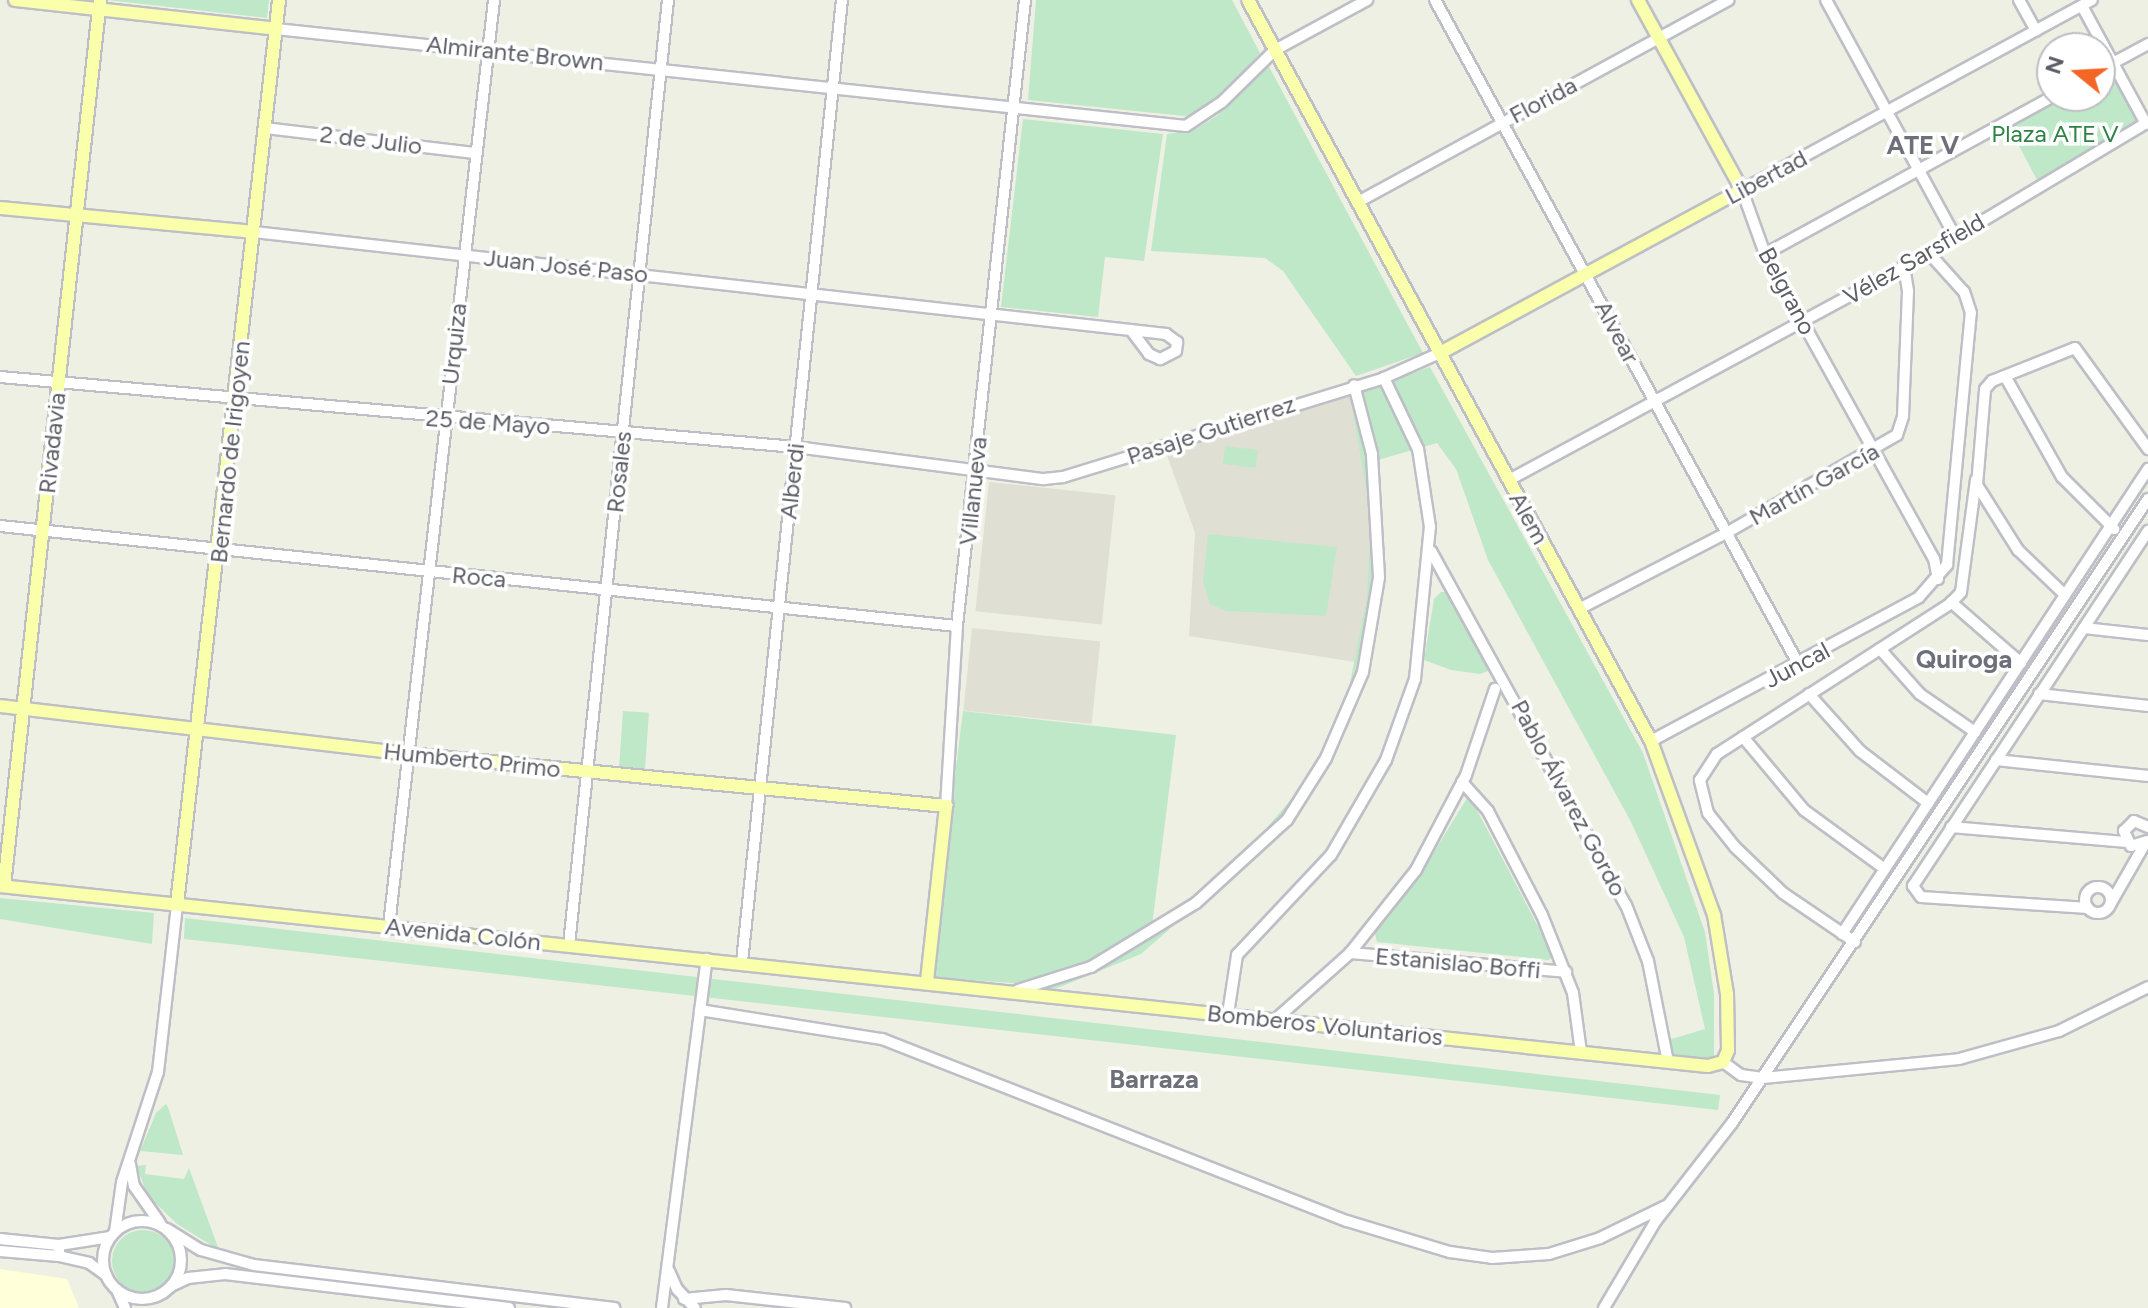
<!DOCTYPE html>
<meta charset="utf-8">
<style>
body{margin:0}
#map{position:relative;width:2148px;height:1308px;overflow:hidden;background:#eff0e4;font-family:Figtree,sans-serif}
div>[style]{position:absolute}
[style*='--x']{left:calc(var(--x)*1px);top:calc(var(--y)*1px);width:calc(var(--w)*1px);rotate:calc(var(--a)*1deg)}
.commercial>*{inset:0;background:#ffffda}
.education>*{inset:0;background:#e0dfd3;transform-origin:0 0}
.green>*{inset:0;background:#bfe8c9;transform-origin:0 0}
.round{border-radius:50%}
.roads{filter:drop-shadow(2px 0 #bebfc6) drop-shadow(-2px 0 #bebfc6) drop-shadow(0 2px #bebfc6) drop-shadow(0 -2px #bebfc6)}
.minor>*{height:10px;margin:-5px;padding:0 5px;transform-origin:5px;border-radius:5px;background:#fff}
.minor>.ring{margin:-5px;padding:0;box-sizing:content-box;background:none;border:10px solid #fff;border-radius:50%}
.major>*{height:12px;margin:-6px;padding:0 6px;transform-origin:6px;border-radius:6px;background:#f9ffaa}
span{translate:-50% -50%;white-space:nowrap;text-align:center;line-height:1.15;-webkit-text-stroke:7px #fff;paint-order:stroke}
.street-label{font-size:24px;color:#5c5e66}
.park-label{font-size:24px;color:#2f8246}
.neighbourhood-label{font-size:26px;color:#6d7078;font-weight:700}
.north{position:absolute;left:2036px;top:32px;width:80px;height:80px;box-sizing:border-box;background:#fff;border:2px solid #bebfc2;border-radius:50%;rotate:288deg;font-size:22px;font-weight:700;line-height:32px;text-align:center;color:#5c5e66}
.north::after{content:'';display:block;margin:auto;width:28px;height:36px;background:#f36626;clip-path:polygon(50% 0,100% 100%,50% 72%,0 100%)}
</style>
<div id="map">
<div class="commercial">
<i style="clip-path:polygon(0 1269px,67px 1279px,79px 1308px,0 1308px)"></i>
</div>
<div class="education">
<i style="clip-path:polygon(1350px 395px,1368px 461px,1375px 576px,1362px 663px,1189px 636px,1195px 533px,1165px 450px)"></i>
<i style="left:989px;top:482px;width:127px;height:130px;rotate:6deg"></i>
<i style="left:972px;top:628px;width:129px;height:83px;rotate:6deg"></i>
</div>
<div class="green">
<i style="clip-path:polygon(107px 0,269px 0,267px 18px)"></i>
<i style="clip-path:polygon(1036px 0,1232px 0,1260px 53px,1214px 104px,1194px 117px,1028px 100px)"></i>
<i style="clip-path:polygon(1267px 63px,1423px 353px,1356px 376px,1283px 271px,1265px 258px,1151px 251px,1167px 134px,1196px 129px,1218px 115px)"></i>
<i style="clip-path:polygon(2110px 71px,2136px 121px,2037px 180px,2008px 125px,2063px 96px,2100px 96px,2100px 77px)"></i>
<i style="clip-path:polygon(1023px 119px,1163px 134px,1144px 261px,1105px 257px,1098px 317px,1001px 307px)"></i>
<i style="clip-path:polygon(1430px 367px,1643px 753px,1705px 932px,1714px 994px,1714px 1062px,1671px 1055px,1668px 1040px,1705px 1029px,1684px 937px,1631px 822px,1488px 560px,1456px 469px,1437px 443px,1378px 460px,1369px 610px,1351px 702px,1307px 787px,1234px 873px,1141px 954px,1023px 1002px,1018px 991px,1023px 984px,930px 977px,963px 711px,1176px 735px,1152px 926px,1217px 886px,1288px 803px,1306px 782px,1347px 698px,1367px 597px,1371px 518px,1350px 395px)"></i>
<i style="left:1225px;top:446px;width:33px;height:18px;rotate:7deg"></i>
<i style="clip-path:polygon(1208px 534px,1337px 547px,1326px 616px,1226px 611px,1210px 604px,1203px 582px)"></i>
<i style="clip-path:polygon(1441px 592px,1448px 592px,1491px 670px,1480px 674px,1451px 670px,1424px 660px,1434px 599px)"></i>
<i style="left:623px;top:711px;width:26px;height:56px;rotate:4deg"></i>
<i style="clip-path:polygon(1469px 795px,1553px 955px,1549px 960px,1377px 942px,1374px 930px,1419px 876px)"></i>
<i style="clip-path:polygon(0 898px,154px 913px,152px 944px,0 919px)"></i>
<i style="clip-path:polygon(185px 918px,1720px 1095px,1718px 1110px,184px 939px)"></i>
<i style="clip-path:polygon(166px 1104px,168px 1107px,183px 1155px,140px 1151px,156px 1113px)"></i>
<i style="clip-path:polygon(146px 1165px,145px 1174px,184px 1179px,189px 1168px,219px 1250px,177px 1224px,148px 1196px,136px 1166px)"></i>
<i class="round" style="left:112px;top:1230px;width:62px;height:62px"></i>
</div>
<div class="roads">
<div class="minor">
<i style="--x:1435;--y:0;--w:758;--a:61.31"></i>
<i style="--x:1826;--y:0;--w:268;--a:61.4"></i>
<i style="--x:2019;--y:0;--w:35;--a:61"></i>
<i style="--x:2082;--y:6;--w:134;--a:61.5"></i>
<i style="--x:276;--y:29;--w:915;--a:6.08"></i>
<i style="--x:1186;--y:126;--w:43;--a:-33.7"></i>
<i style="--x:1222;--y:102;--w:74;--a:-44.5"></i>
<i style="--x:1275;--y:50;--w:105;--a:-28.5"></i>
<i style="--x:2100;--y:70;--w:55;--a:-28.4"></i>
<i style="--x:265;--y:128;--w:212;--a:6.8"></i>
<i style="--x:1358;--y:202;--w:422;--a:-28.6"></i>
<i style="--x:254;--y:232;--w:918;--a:6.38"></i>
<i style="--x:1166;--y:334;--w:14;--a:36"></i>
<i style="--x:1177;--y:342;--w:9;--a:96"></i>
<i style="--x:1176;--y:351;--w:18;--a:153"></i>
<i style="--x:1160;--y:359;--w:12;--a:-156"></i>
<i style="--x:1149;--y:354;--w:30;--a:-127"></i>
<i style="--x:1765;--y:254;--w:328;--a:-28.7"></i>
<i style="--x:2005;--y:376;--w:116;--a:60.6"></i>
<i style="--x:2062;--y:477;--w:74;--a:45"></i>
<i style="--x:0;--y:377;--w:799;--a:5.03"></i>
<i style="--x:796;--y:447;--w:250;--a:7.4"></i>
<i style="--x:1044;--y:479;--w:19;--a:-6"></i>
<i style="--x:1063;--y:477;--w:336;--a:-17.1"></i>
<i style="--x:1384;--y:378;--w:61;--a:-24.1"></i>
<i style="--x:1509;--y:480;--w:477;--a:-28.4"></i>
<i style="--x:1929;--y:253;--w:255;--a:-30.9"></i>
<i style="--x:0;--y:526;--w:962;--a:5.97"></i>
<i style="--x:1431;--y:551;--w:404;--a:61.2"></i>
<i style="--x:1626;--y:905;--w:60;--a:68.6"></i>
<i style="--x:1648;--y:961;--w:103;--a:78.8"></i>
<i style="--x:1938;--y:579;--w:20;--a:-101"></i>
<i style="--x:1934;--y:559;--w:349;--a:-119"></i>
<i style="--x:1765;--y:254;--w:68;--a:-109.8"></i>
<i style="--x:1742;--y:190;--w:398;--a:-28.5"></i>
<i style="--x:2065;--y:595;--w:65;--a:-136.2"></i>
<i style="--x:2018;--y:550;--w:77;--a:-122.2"></i>
<i style="--x:1977;--y:485;--w:96;--a:-85.2"></i>
<i style="--x:1985;--y:389;--w:11;--a:-49"></i>
<i style="--x:1992;--y:381;--w:89;--a:-21.7"></i>
<i style="--x:2075;--y:348;--w:125;--a:54.1"></i>
<i style="--x:1951;--y:602;--w:93;--a:41.1"></i>
<i style="--x:1579;--y:609;--w:168;--a:-27.3"></i>
<i style="--x:1728;--y:532;--w:195;--a:-29.9"></i>
<i style="--x:1897;--y:435;--w:20;--a:-72"></i>
<i style="--x:1903;--y:416;--w:125;--a:-87.7"></i>
<i style="--x:1908;--y:291;--w:24;--a:-99"></i>
<i style="--x:2084;--y:628;--w:64;--a:6.2"></i>
<i style="--x:1880;--y:649;--w:60;--a:48.4"></i>
<i style="--x:1920;--y:694;--w:67;--a:34.6"></i>
<i style="--x:1809;--y:694;--w:76;--a:48.2"></i>
<i style="--x:1860;--y:751;--w:86;--a:37.4"></i>
<i style="--x:2039;--y:694;--w:110;--a:6.3"></i>
<i style="--x:1743;--y:737;--w:95;--a:50.1"></i>
<i style="--x:1804;--y:810;--w:100;--a:36.1"></i>
<i style="--x:1651;--y:741;--w:304;--a:-28.2"></i>
<i style="--x:1919;--y:597;--w:43;--a:-48.8"></i>
<i style="--x:1947;--y:565;--w:253;--a:-84.6"></i>
<i style="--x:1971;--y:313;--w:22;--a:-108"></i>
<i style="--x:1964;--y:292;--w:52;--a:-131.9"></i>
<i style="--x:1996;--y:760;--w:153;--a:6"></i>
<i style="--x:1462;--y:782;--w:39;--a:48"></i>
<i style="--x:1488;--y:811;--w:117;--a:62.6"></i>
<i style="--x:1542;--y:915;--w:84;--a:68.3"></i>
<i style="--x:1573;--y:993;--w:60;--a:82.3"></i>
<i style="--x:946;--y:806;--w:180;--a:-86.5"></i>
<i style="--x:957;--y:626;--w:630;--a:-83.8"></i>
<i style="--x:1951;--y:827;--w:177;--a:4.9"></i>
<i style="--x:2147;--y:841;--w:17;--a:163"></i>
<i style="--x:2131;--y:846;--w:17;--a:-115"></i>
<i style="--x:2124;--y:831;--w:14;--a:-45"></i>
<i style="--x:2134;--y:821;--w:15;--a:23"></i>
<i class="ring" style="left:2085px;top:887px;width:16px;height:16px"></i>
<i style="--x:2111;--y:903;--w:70;--a:-60.2"></i>
<i style="--x:2088;--y:908;--w:167;--a:-176.2"></i>
<i style="--x:1921;--y:897;--w:14;--a:-126"></i>
<i style="--x:1913;--y:886;--w:426;--a:-56.5"></i>
<i style="--x:389;--y:926;--w:932;--a:-83.53"></i>
<i style="--x:1842;--y:934;--w:557;--a:-56.65"></i>
<i style="--x:1855;--y:942;--w:87;--a:-145.8"></i>
<i style="--x:1783;--y:893;--w:66;--a:-136.2"></i>
<i style="--x:1735;--y:847;--w:43;--a:-128.5"></i>
<i style="--x:1708;--y:813;--w:34;--a:-104"></i>
<i style="--x:1700;--y:780;--w:31;--a:-57"></i>
<i style="--x:1717;--y:754;--w:277;--a:-32.8"></i>
<i style="--x:1950;--y:604;--w:16;--a:-47"></i>
<i style="--x:1961;--y:592;--w:113;--a:-82.4"></i>
<i style="--x:569;--y:945;--w:950;--a:-84.02"></i>
<i style="--x:1350;--y:953;--w:217;--a:5"></i>
<i style="--x:742;--y:962;--w:967;--a:-84.07"></i>
<i style="--x:1018;--y:990;--w:77;--a:-17.5"></i>
<i style="--x:1091;--y:967;--w:123;--a:-31.4"></i>
<i style="--x:1196;--y:903;--w:123;--a:-42.4"></i>
<i style="--x:1287;--y:820;--w:73;--a:-57.8"></i>
<i style="--x:1326;--y:758;--w:94;--a:-66.7"></i>
<i style="--x:1363;--y:672;--w:96;--a:-80.4"></i>
<i style="--x:1379;--y:577;--w:123;--a:-93.3"></i>
<i style="--x:1372;--y:454;--w:71;--a:-104.6"></i>
<i style="--x:700;--y:1010;--w:184;--a:9.1"></i>
<i style="--x:882;--y:1039;--w:499;--a:21.4"></i>
<i style="--x:1347;--y:1221;--w:108;--a:16.8"></i>
<i style="--x:1450;--y:1252;--w:42;--a:8.1"></i>
<i style="--x:1492;--y:1258;--w:57;--a:-4"></i>
<i style="--x:1549;--y:1254;--w:53;--a:-17.4"></i>
<i style="--x:1600;--y:1238;--w:73;--a:-25.9"></i>
<i style="--x:1228;--y:1014;--w:60;--a:-81.3"></i>
<i style="--x:1237;--y:955;--w:137;--a:-46.8"></i>
<i style="--x:1331;--y:855;--w:110;--a:-59.9"></i>
<i style="--x:1386;--y:760;--w:86;--a:-70.3"></i>
<i style="--x:1415;--y:679;--w:153;--a:-84.4"></i>
<i style="--x:1430;--y:527;--w:79;--a:-98.7"></i>
<i style="--x:1418;--y:449;--w:79;--a:-115.6"></i>
<i style="--x:1276;--y:1019;--w:99;--a:-41.7"></i>
<i style="--x:1350;--y:953;--w:106;--a:-51.5"></i>
<i style="--x:1416;--y:870;--w:107;--a:-62.2"></i>
<i style="--x:1466;--y:775;--w:91;--a:-71.4"></i>
<i style="--x:1723;--y:1062;--w:22;--a:36"></i>
<i style="--x:1741;--y:1075;--w:22;--a:8"></i>
<i style="--x:1763;--y:1078;--w:197;--a:-5.5"></i>
<i style="--x:1959;--y:1059;--w:104;--a:-15.6"></i>
<i style="--x:2059;--y:1031;--w:99;--a:-26.3"></i>
<i style="--x:130;--y:1164;--w:22;--a:80"></i>
<i style="--x:134;--y:1186;--w:45;--a:54.9"></i>
<i class="ring" style="left:103px;top:1221px;width:68px;height:68px"></i>
<i style="--x:167;--y:1229;--w:40;--a:32"></i>
<i style="--x:201;--y:1250;--w:55;--a:15.8"></i>
<i style="--x:254;--y:1265;--w:363;--a:6.8"></i>
<i style="--x:115;--y:1232;--w:50;--a:-82"></i>
<i style="--x:122;--y:1182;--w:116;--a:-71.9"></i>
<i style="--x:158;--y:1072;--w:169;--a:-83.5"></i>
<i style="--x:0;--y:1239;--w:59;--a:5.8"></i>
<i style="--x:59;--y:1245;--w:52;--a:-8.9"></i>
<i style="--x:59;--y:1245;--w:11;--a:90"></i>
<i style="--x:59;--y:1256;--w:31;--a:13"></i>
<i style="--x:89;--y:1263;--w:21;--a:35"></i>
<i style="--x:0;--y:1251;--w:59;--a:4.8"></i>
<i style="--x:669;--y:1271;--w:20;--a:66"></i>
<i style="--x:677;--y:1289;--w:26;--a:47"></i>
<i style="--x:171;--y:1286;--w:19;--a:-25"></i>
<i style="--x:188;--y:1278;--w:37;--a:-6"></i>
<i style="--x:225;--y:1274;--w:286;--a:6.8"></i>
<i style="--x:117;--y:1290;--w:20;--a:66"></i>
<i style="--x:684;--y:1299;--w:42;--a:-5.4"></i>
<i style="--x:726;--y:1295;--w:120;--a:6.2"></i>
<i style="--x:662;--y:1308;--w:352;--a:-82.7"></i>
<i style="--x:1604;--y:1308;--w:100;--a:-59.3"></i>
<i style="--x:1655;--y:1222;--w:125;--a:-52.1"></i>
<i style="--x:1732;--y:1123;--w:750;--a:-56.31"></i>
</div>
<div class="major">
<i style="--x:15;--y:0;--w:263;--a:6.3"></i>
<i style="--x:0;--y:208;--w:255;--a:5.4"></i>
<i style="--x:1440;--y:353;--w:343;--a:-28.4"></i>
<i style="--x:1742;--y:190;--w:217;--a:-118.7"></i>
<i style="--x:0;--y:706;--w:412;--a:6.7"></i>
<i style="--x:409;--y:754;--w:540;--a:5.53"></i>
<i style="--x:946;--y:806;--w:176;--a:96.2"></i>
<i style="--x:0;--y:886;--w:1717;--a:6.02"></i>
<i style="--x:1708;--y:1066;--w:16;--a:-15"></i>
<i style="--x:1723;--y:1062;--w:13;--a:-67"></i>
<i style="--x:1728;--y:1050;--w:56;--a:-91"></i>
<i style="--x:1727;--y:994;--w:80;--a:-99.3"></i>
<i style="--x:1714;--y:915;--w:185;--a:-109.9"></i>
<i style="--x:1651;--y:741;--w:843;--a:-118.54"></i>
<i style="--x:4;--y:886;--w:891;--a:-83.82"></i>
<i style="--x:177;--y:904;--w:910;--a:-83.56"></i>
</div>
</div>
<div class="street-label">
<span style="left:515px;top:53px;rotate:6deg">Almirante Brown</span>
<span style="left:1543px;top:100px;rotate:-28deg">Florida</span>
<span style="left:371px;top:140px;rotate:7deg">2 de Julio</span>
<span style="left:1766px;top:177px;rotate:-28deg">Libertad</span>
<span style="left:1914px;top:259px;rotate:-30deg">Vélez Sarsfield</span>
<span style="left:566px;top:266px;rotate:6deg">Juan José Paso</span>
<span style="left:1787px;top:291px;rotate:62deg">Belgrano</span>
<span style="left:1617px;top:332px;rotate:62deg">Alvear</span>
<span style="left:454px;top:344px;rotate:-84deg">Urquiza</span>
<span style="left:488px;top:422px;rotate:4deg">25 de Mayo</span>
<span style="left:1211px;top:430px;rotate:-18deg">Pasaje Gutierrez</span>
<span style="left:52px;top:443px;rotate:-84deg">Rivadavia</span>
<span style="left:230px;top:452px;rotate:-84deg">Bernardo de Irigoyen</span>
<span style="left:619px;top:472px;rotate:-84deg">Rosales</span>
<span style="left:792px;top:481px;rotate:-84deg">Alberdi</span>
<span style="left:1814px;top:484px;rotate:-29deg">Martín García</span>
<span style="left:973px;top:491px;rotate:-84deg">Villanueva</span>
<span style="left:1529px;top:518px;rotate:61deg">Alem</span>
<span style="left:479px;top:577px;rotate:5deg">Roca</span>
<span style="left:1797px;top:665px;rotate:-28deg">Juncal</span>
<span style="left:472px;top:760px;rotate:6deg">Humberto Primo</span>
<span style="left:1569px;top:798px;rotate:62deg">Pablo Álvarez Gordo</span>
<span style="left:463px;top:934px;rotate:6deg">Avenida Colón</span>
<span style="left:1458px;top:963px;rotate:5deg">Estanislao Boffi</span>
<span style="left:1325px;top:1025px;rotate:6deg">Bomberos Voluntarios</span>
</div>
<div class="park-label">
<span style="left:2055px;top:134px">Plaza ATE V</span>
</div>
<div class="neighbourhood-label">
<span style="left:1923px;top:146px">ATE V</span>
<span style="left:1964px;top:660px">Quiroga</span>
<span style="left:1154px;top:1080px">Barraza</span>
</div>
<div class="north">N</div>
</div>
